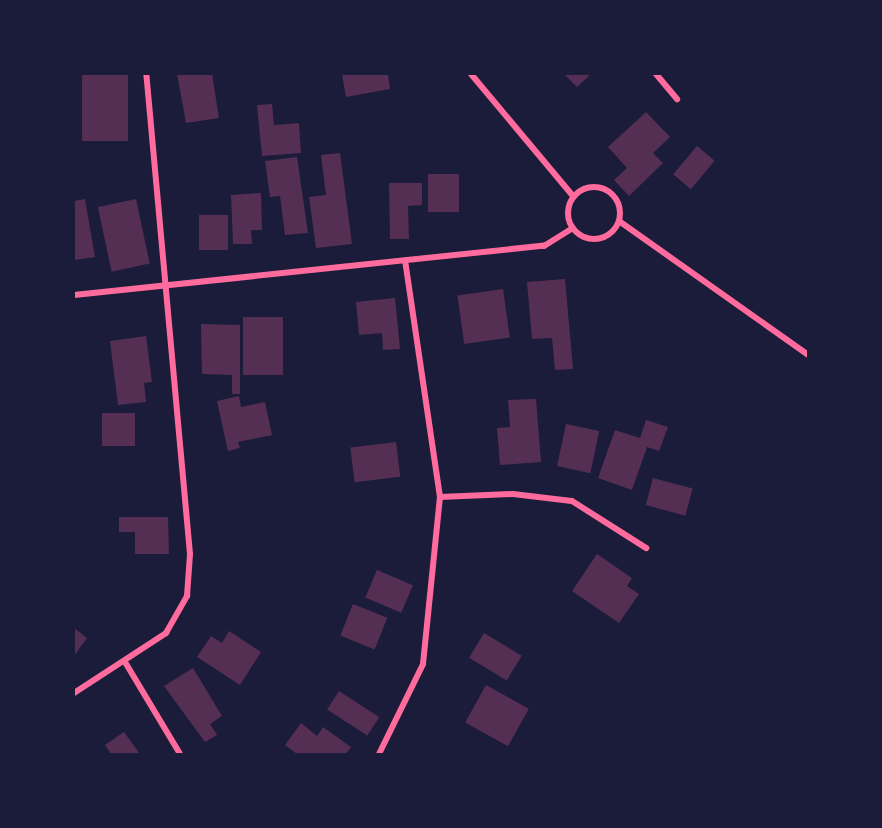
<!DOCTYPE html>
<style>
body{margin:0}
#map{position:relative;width:882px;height:828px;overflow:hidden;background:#1b1b3a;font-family:Bitter,serif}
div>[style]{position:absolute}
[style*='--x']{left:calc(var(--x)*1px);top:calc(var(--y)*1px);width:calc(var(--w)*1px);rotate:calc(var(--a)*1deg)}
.building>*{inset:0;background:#542f53;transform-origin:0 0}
.minor>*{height:6px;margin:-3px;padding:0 3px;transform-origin:3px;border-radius:3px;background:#ff6b9d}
.minor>.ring{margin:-3px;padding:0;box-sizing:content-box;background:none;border:6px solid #ff6b9d;border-radius:50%}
span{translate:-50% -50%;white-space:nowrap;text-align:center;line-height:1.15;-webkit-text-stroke:6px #1b1b3a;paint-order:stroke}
.frame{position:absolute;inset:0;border:75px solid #1b1b3a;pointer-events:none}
</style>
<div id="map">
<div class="building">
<i style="left:82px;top:74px;width:46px;height:67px"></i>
<i style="clip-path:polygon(177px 74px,212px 74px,219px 118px,186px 123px)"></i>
<i style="clip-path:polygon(342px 74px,388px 74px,390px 89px,346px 97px)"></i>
<i style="clip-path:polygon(564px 74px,591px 74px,577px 87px)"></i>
<i style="clip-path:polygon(272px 104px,274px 125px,299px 123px,301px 153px,262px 156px,257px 105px)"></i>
<i style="clip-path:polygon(646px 112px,670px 137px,653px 153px,663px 163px,629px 196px,614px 180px,627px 168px,608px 147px)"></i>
<i style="left:697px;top:146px;width:23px;height:37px;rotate:40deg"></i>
<i style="clip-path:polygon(340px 153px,352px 244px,316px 248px,309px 197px,326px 195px,321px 155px)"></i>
<i style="clip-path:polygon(297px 157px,308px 233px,285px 235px,280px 196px,270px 197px,265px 161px)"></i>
<i style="left:428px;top:174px;width:31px;height:38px"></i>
<i style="clip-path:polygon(389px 183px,422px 183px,422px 205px,408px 206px,409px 239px,390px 239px)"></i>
<i style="clip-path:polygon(261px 193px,262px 230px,251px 230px,252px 244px,233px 244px,231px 195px)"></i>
<i style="clip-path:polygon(85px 199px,95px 257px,74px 260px,74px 201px)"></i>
<i style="left:136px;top:199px;width:66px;height:39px;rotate:78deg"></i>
<i style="left:199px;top:215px;width:29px;height:35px"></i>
<i style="clip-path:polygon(565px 279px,573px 369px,555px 370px,552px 338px,532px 339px,527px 282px)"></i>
<i style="left:503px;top:289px;width:49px;height:46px;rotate:82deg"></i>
<i style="clip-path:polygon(395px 298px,400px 349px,383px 350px,382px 333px,359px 335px,356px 302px)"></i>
<i style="left:243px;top:317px;width:40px;height:58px"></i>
<i style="clip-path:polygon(201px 324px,240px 325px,240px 394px,232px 394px,232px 375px,202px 374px)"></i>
<i style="clip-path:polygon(146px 336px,152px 382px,144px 383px,146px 402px,118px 405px,110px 341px)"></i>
<i style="clip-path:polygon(239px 396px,241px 407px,265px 402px,272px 435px,238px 442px,240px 448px,228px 451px,217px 401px)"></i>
<i style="clip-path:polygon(536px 399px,541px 462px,500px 465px,497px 428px,510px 427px,508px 400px)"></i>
<i style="left:102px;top:413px;width:33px;height:33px"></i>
<i style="clip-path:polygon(646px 420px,668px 427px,659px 451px,647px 447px,632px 490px,598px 478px,615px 430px,640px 438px)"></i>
<i style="left:566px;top:424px;width:34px;height:43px;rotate:12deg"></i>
<i style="left:396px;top:442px;width:35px;height:46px;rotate:83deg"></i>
<i style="left:653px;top:478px;width:41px;height:28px;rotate:15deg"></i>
<i style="clip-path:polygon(119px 517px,168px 517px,169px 554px,135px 554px,135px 532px,119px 532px)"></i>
<i style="clip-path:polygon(597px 554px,632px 578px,627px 586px,639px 594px,619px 623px,572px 591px)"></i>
<i style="left:377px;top:570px;width:39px;height:30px;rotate:23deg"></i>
<i style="left:353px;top:604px;width:37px;height:34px;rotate:22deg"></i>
<i style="clip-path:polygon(74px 628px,87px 638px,74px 656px)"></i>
<i style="clip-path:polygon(229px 631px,261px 652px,240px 685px,197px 657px,211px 636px,222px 643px)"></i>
<i style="left:484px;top:633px;width:44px;height:29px;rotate:31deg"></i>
<i style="clip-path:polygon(193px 668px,222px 716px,210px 724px,217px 735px,205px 742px,164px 686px)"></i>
<i style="left:486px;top:685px;width:49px;height:43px;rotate:29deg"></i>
<i style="left:339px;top:691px;width:48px;height:22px;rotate:33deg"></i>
<i style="clip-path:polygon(301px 723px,317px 736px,323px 727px,351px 747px,346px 754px,297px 754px,285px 745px)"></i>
<i style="clip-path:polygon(124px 732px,140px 754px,111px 754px,105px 745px)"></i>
</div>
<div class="minor">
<i style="--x:471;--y:74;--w:160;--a:50.1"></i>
<i style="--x:656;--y:74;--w:33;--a:50"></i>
<i class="ring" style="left:568px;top:187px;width:46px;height:46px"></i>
<i style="--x:619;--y:221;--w:232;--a:35.3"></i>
<i style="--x:74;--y:295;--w:473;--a:-6"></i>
<i style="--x:544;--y:246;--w:34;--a:-32"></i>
<i style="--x:440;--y:497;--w:73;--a:-2.4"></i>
<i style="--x:513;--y:494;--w:59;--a:6.8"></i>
<i style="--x:572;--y:501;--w:88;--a:32.4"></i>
<i style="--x:125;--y:662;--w:107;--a:59.1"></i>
<i style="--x:74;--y:693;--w:110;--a:-33.1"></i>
<i style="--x:166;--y:633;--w:43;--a:-60.4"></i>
<i style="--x:187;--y:596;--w:42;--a:-85.9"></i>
<i style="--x:190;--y:554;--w:482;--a:-95.2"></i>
<i style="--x:379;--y:754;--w:100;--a:-63.9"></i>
<i style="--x:423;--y:664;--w:168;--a:-84.2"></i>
<i style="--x:440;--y:497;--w:239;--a:-98.4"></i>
</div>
<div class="frame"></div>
</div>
